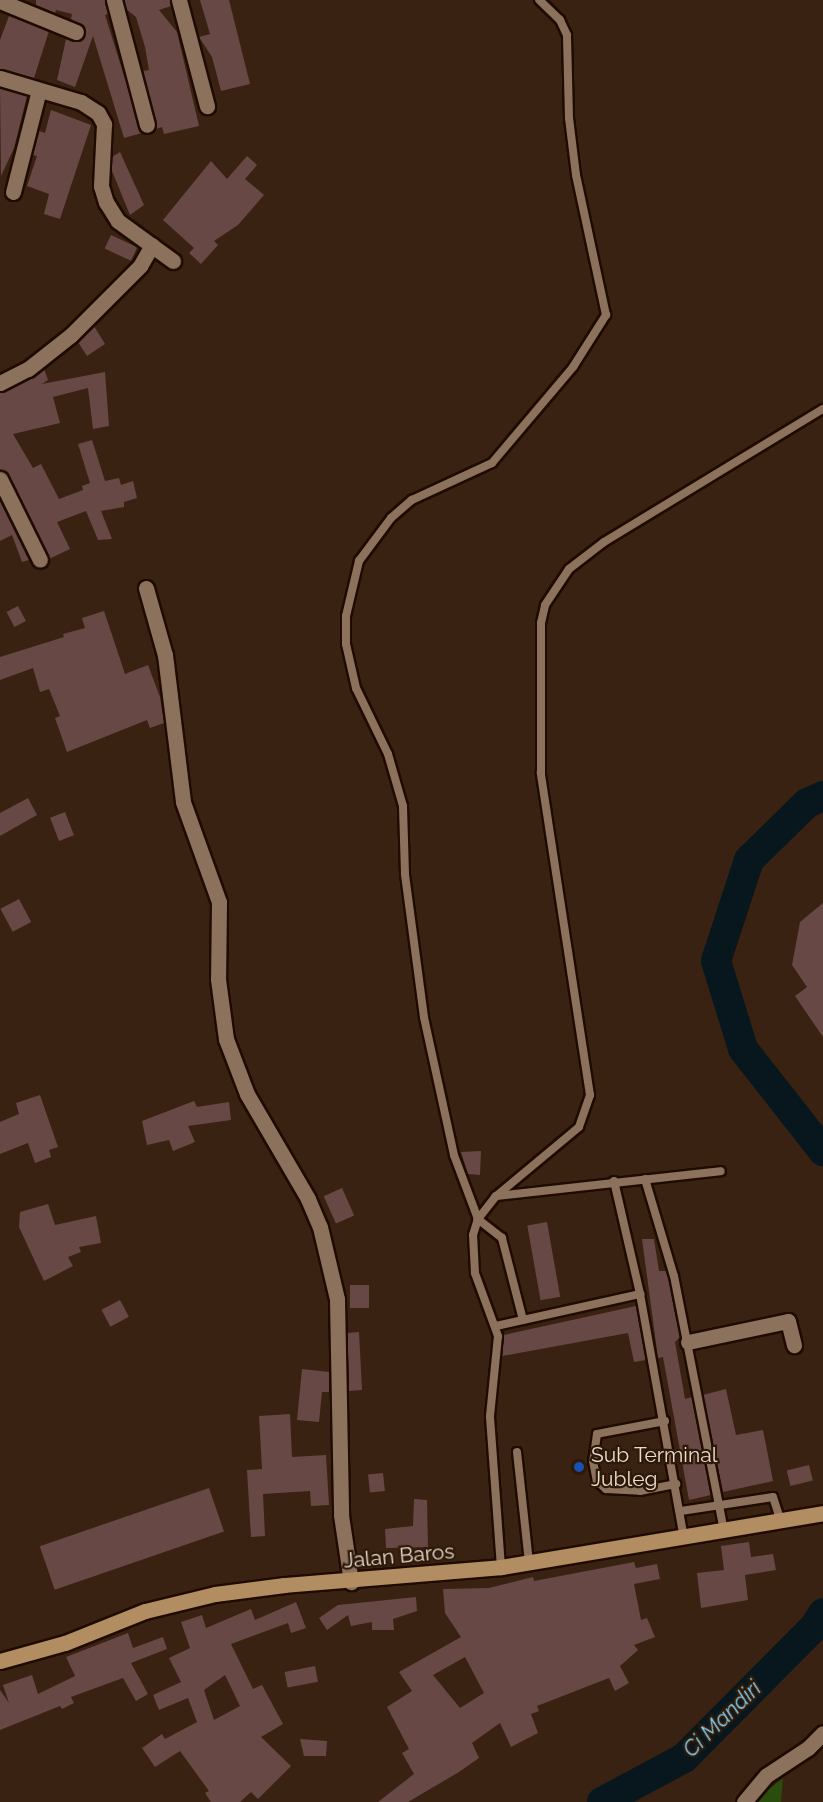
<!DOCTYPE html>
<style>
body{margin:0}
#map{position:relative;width:823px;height:1802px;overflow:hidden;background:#392211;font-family:Raleway,sans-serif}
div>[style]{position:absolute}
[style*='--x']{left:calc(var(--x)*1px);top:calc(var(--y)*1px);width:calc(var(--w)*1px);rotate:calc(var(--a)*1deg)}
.green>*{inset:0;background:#2a4c0c}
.river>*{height:30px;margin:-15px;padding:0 15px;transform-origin:15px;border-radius:15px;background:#08171e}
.building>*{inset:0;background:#684845;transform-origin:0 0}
.roads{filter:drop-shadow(2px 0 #1f0b00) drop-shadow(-2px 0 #1f0b00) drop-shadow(0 2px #1f0b00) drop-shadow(0 -2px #1f0b00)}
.service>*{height:8px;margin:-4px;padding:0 4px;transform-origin:4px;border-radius:4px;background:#8c715d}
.minor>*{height:15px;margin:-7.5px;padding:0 7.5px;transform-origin:7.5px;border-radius:7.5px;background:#8c715d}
.primary>*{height:15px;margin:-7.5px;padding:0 7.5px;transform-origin:7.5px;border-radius:7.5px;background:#b28d61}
.dots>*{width:16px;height:16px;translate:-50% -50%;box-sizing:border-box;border:3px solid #2e1907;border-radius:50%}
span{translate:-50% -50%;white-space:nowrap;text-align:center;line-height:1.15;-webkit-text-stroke:4.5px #2e1907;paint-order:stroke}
.poi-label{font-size:21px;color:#e9dad0}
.left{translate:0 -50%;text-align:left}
.street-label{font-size:21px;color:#e9dad0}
.water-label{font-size:22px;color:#81cef5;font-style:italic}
</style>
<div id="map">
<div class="green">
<i style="clip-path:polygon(783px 1778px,781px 1802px,753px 1802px)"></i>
</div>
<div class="river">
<i style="--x:823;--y:796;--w:17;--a:156"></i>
<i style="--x:807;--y:803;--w:81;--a:135.5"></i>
<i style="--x:749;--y:860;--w:106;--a:108.1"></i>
<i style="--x:716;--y:961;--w:92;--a:72.9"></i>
<i style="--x:743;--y:1049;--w:130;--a:51.9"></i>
<i style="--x:602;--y:1802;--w:93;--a:-28.2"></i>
<i style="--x:684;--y:1758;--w:186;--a:-45.2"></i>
<i style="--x:815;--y:1626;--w:15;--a:-58"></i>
</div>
<div class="building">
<i style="clip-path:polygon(36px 0,105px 0,108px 14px,105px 15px,142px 133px,124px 138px,93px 36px,75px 87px,57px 80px,66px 39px,81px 40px,86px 30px,71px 19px,72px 14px,56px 10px,55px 13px,36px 5px)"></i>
<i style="clip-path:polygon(124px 0,170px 0,171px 6px,159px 10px,177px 32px,199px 126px,164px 134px,162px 127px,156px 129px,143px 71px,149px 70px,145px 47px,136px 17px,126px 9px)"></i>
<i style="clip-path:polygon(200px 0,229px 0,250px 84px,221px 91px,212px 57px,199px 37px,210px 34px)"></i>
<i style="clip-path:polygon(9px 16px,49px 31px,34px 78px,0 69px,0 40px)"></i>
<i style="clip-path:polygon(0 88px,27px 96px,14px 148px,1px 176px)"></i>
<i style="clip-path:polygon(51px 110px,91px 125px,60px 219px,44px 214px,49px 194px,27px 186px,37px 156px,33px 155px,39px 131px,45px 133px)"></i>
<i style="clip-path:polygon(120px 152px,144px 205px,130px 215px,112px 171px,112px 157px)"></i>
<i style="clip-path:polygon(247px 156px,257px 165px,245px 179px,264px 195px,238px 225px,214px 241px,218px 245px,201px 264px,189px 253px,194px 248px,163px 220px,211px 161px,227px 179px)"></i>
<i style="left:111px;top:235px;width:29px;height:15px;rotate:25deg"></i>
<i style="clip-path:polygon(94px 326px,105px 344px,87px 356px,78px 342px)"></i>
<i style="clip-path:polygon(44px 369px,48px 380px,42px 384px,105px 372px,109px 426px,93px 429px,88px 388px,53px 397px,60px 423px,13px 434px,33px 468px,41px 464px,59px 499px,83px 490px,82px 486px,90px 483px,78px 444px,92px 440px,105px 481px,119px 478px,121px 485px,133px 481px,137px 498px,124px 502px,124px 507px,101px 511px,112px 539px,98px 540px,86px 511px,57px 522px,70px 549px,49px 559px,9px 475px,0 469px,0 393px)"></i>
<i style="clip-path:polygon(0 501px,29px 560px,22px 562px,12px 535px,0 541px)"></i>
<i style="left:18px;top:606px;width:17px;height:13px;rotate:62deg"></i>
<i style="clip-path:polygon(104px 611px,125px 674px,148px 665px,160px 697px,164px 723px,150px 728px,147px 720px,67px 752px,55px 718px,60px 716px,49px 689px,40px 692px,33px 668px,0 680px,0 657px,64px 637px,63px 634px,85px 628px,82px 618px)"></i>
<i style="clip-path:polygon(28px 798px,37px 815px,0 836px,0 813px)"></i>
<i style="left:65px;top:812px;width:25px;height:16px;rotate:69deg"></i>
<i style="left:19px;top:899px;width:26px;height:21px;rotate:62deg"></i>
<i style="clip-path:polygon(823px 903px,823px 1037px,795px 996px,807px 987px,792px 965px,800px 922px)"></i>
<i style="clip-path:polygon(40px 1095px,58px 1147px,49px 1150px,51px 1157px,35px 1163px,28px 1143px,0 1154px,0 1122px,19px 1114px,16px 1103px)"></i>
<i style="clip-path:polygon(194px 1101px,197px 1107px,229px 1102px,231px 1120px,188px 1126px,195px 1142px,173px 1151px,169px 1140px,147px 1145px,142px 1121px)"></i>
<i style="clip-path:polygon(481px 1151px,480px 1175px,468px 1174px,461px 1152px)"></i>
<i style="left:342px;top:1188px;width:30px;height:20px;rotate:66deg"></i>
<i style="clip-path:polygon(48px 1204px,55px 1225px,96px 1216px,101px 1243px,79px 1247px,81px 1252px,68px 1257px,73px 1266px,44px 1281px,19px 1227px,20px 1212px)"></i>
<i style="left:547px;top:1222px;width:76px;height:20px;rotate:80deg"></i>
<i style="clip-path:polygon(642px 1239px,654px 1239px,659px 1271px,666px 1271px,668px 1277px,680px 1337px,675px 1342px,685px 1399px,692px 1397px,711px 1495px,689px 1500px,663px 1357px,658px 1358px)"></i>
<i style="left:369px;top:1285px;width:23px;height:19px;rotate:90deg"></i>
<i style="left:120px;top:1300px;width:19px;height:21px;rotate:62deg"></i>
<i style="clip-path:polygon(636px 1306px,646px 1360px,634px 1362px,628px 1333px,502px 1356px,504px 1335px)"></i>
<i style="clip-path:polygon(359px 1332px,362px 1390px,348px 1391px,347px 1333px)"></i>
<i style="clip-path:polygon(302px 1369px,329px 1372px,329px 1392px,322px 1392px,319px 1422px,297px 1420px)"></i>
<i style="clip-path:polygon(726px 1389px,736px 1435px,763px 1430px,773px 1481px,723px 1492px,703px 1395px)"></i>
<i style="clip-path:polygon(290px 1414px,292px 1457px,326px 1455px,329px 1505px,311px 1506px,310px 1491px,263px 1494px,265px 1536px,251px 1537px,247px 1470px,262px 1469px,259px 1416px)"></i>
<i style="left:809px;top:1465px;width:16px;height:23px;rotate:76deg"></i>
<i style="left:383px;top:1473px;width:18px;height:15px;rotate:84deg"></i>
<i style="left:209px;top:1488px;width:46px;height:179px;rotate:71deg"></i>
<i style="clip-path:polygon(414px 1499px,427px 1500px,428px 1547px,386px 1548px,385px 1529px,413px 1526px)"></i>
<i style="clip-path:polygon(749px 1542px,751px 1557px,773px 1554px,776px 1570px,745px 1575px,748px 1600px,701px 1608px,697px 1573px,724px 1570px,721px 1546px)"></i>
<i style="clip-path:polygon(evenodd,634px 1562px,636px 1568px,657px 1564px,660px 1579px,634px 1584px,641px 1620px,647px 1618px,655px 1637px,634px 1645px,638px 1650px,620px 1666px,629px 1683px,615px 1691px,609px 1678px,537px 1706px,539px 1711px,531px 1714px,538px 1733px,511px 1747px,500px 1723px,472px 1743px,479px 1758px,459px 1772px,408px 1802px,378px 1802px,414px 1774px,402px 1753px,409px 1749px,387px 1707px,412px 1691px,399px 1672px,461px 1637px,445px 1613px,443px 1589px,489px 1588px,533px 1577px,534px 1581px,634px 1562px,465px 1657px,484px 1693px,460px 1708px,433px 1675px,465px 1657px)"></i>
<i style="clip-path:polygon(416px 1597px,417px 1611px,393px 1619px,394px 1630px,372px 1630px,372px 1622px,351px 1626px,348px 1615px,327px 1630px,319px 1618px,338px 1605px)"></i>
<i style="clip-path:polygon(evenodd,296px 1602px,306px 1628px,291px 1633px,288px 1623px,231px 1644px,253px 1689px,262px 1685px,283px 1724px,261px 1737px,291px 1766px,258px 1799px,251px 1792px,240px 1802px,211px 1802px,205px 1793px,209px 1791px,180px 1751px,155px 1767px,142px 1748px,162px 1734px,165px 1739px,197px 1722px,188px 1698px,159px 1710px,153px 1695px,181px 1682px,169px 1658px,190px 1648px,181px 1622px,202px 1615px,206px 1628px,251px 1609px,255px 1620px,296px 1602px,225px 1675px,240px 1706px,214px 1720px,204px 1690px,225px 1675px)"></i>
<i style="clip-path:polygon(128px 1633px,133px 1648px,163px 1637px,167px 1649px,131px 1663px,148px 1694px,136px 1701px,123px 1678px,71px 1697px,74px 1703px,62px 1709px,60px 1706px,0 1730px,0 1690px,9px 1703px,3px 1685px,32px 1675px,38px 1694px,75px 1676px,66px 1657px)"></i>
<i style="left:315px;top:1666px;width:16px;height:31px;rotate:79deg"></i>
<i style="clip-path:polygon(300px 1739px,327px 1741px,326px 1756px,304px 1756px)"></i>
</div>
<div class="roads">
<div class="service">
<i style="--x:645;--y:1179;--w:101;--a:73.4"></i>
<i style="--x:674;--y:1276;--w:259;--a:78.9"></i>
<i style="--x:614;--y:1181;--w:116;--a:77"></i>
<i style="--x:640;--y:1294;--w:248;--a:79.8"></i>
<i style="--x:496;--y:1196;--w:226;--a:-6.3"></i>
<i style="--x:523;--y:1320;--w:85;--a:-104.4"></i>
<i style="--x:502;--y:1238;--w:31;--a:-142"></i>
<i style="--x:478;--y:1219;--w:68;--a:-110.6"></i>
<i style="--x:454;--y:1155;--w:141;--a:-102.3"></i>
<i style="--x:424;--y:1017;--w:144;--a:-97.6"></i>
<i style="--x:405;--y:874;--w:68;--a:-91.7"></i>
<i style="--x:403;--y:806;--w:54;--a:-106.1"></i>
<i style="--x:388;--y:754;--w:73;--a:-115.9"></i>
<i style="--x:356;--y:688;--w:45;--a:-102.8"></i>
<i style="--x:346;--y:644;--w:28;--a:-90"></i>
<i style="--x:346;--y:616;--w:57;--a:-76.7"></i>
<i style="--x:359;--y:561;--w:54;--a:-53.3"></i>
<i style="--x:391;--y:518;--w:28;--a:-41"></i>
<i style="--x:412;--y:500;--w:88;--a:-24.8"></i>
<i style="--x:492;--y:463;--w:126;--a:-49.8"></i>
<i style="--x:573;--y:367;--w:62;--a:-57.6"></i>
<i style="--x:606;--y:315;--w:143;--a:-102.1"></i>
<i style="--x:576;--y:175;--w:57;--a:-97"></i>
<i style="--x:569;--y:118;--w:83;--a:-91.4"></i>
<i style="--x:567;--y:35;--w:17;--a:-115"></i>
<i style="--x:560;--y:20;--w:29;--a:-136"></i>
<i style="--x:496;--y:1326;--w:148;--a:-12.5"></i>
<i style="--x:665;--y:1421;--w:69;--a:169.2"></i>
<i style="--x:597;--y:1434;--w:27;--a:98"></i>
<i style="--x:593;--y:1461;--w:20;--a:79"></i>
<i style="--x:597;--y:1481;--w:12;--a:42"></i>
<i style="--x:606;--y:1489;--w:34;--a:3"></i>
<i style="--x:640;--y:1491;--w:37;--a:-11"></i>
<i style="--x:517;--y:1452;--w:112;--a:83.8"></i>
<i style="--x:681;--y:1511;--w:93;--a:-8.7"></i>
<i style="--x:773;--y:1497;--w:26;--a:72"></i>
<i style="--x:501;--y:1567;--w:151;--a:-94.2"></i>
<i style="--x:490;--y:1416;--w:80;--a:-84.3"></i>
<i style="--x:498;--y:1336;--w:67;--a:-110.1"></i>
<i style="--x:475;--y:1273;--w:38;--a:-93"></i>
<i style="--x:473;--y:1235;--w:17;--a:-73"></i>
<i style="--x:478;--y:1219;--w:28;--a:-52"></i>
<i style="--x:495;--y:1197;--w:109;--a:-39.8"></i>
<i style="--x:579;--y:1127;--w:34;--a:-71"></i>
<i style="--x:590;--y:1095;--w:326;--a:-98.7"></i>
<i style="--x:541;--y:773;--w:150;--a:-90"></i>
<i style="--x:541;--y:623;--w:18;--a:-77"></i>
<i style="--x:545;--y:605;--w:43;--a:-56.3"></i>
<i style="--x:569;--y:569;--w:44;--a:-37.6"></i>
<i style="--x:604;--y:542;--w:256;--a:-31.3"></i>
</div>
<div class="minor">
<i style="--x:114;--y:0;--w:129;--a:75.2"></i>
<i style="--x:179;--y:0;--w:110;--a:75.2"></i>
<i style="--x:0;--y:1;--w:82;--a:22.2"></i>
<i style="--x:0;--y:78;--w:84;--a:16.5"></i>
<i style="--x:81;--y:102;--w:20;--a:33"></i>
<i style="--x:98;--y:113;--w:13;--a:61"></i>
<i style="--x:104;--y:124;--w:62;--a:92.8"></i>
<i style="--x:101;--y:186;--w:17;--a:73"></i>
<i style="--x:106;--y:202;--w:22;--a:58"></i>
<i style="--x:118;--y:221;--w:68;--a:36"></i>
<i style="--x:13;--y:192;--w:105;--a:-75.7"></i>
<i style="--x:0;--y:383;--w:31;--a:-27"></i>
<i style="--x:28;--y:369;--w:55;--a:-38.3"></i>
<i style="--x:71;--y:335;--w:98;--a:-45"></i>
<i style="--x:140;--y:266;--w:24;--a:-60"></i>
<i style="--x:0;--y:479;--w:90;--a:63.7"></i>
<i style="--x:146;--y:588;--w:70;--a:74.2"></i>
<i style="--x:165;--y:655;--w:148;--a:83"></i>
<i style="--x:183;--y:802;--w:106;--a:70.2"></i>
<i style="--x:219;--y:902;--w:77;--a:90.7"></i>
<i style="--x:218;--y:979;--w:61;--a:82.4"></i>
<i style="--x:226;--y:1039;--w:59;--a:69.1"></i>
<i style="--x:247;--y:1094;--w:121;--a:59.8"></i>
<i style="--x:308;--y:1199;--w:30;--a:67"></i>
<i style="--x:320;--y:1227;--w:74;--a:76.7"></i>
<i style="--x:337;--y:1299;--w:216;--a:88.9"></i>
<i style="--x:341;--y:1515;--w:68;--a:81.5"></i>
<i style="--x:688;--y:1342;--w:102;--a:-11.9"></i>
<i style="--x:788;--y:1321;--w:25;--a:76"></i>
<i style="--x:744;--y:1802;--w:35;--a:-50"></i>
<i style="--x:767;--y:1775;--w:49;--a:-33.4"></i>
<i style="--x:808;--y:1748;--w:21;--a:-45"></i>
</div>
<div class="primary">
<i style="--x:0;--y:1661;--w:67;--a:-15.5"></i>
<i style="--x:65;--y:1643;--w:86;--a:-21.8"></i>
<i style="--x:145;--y:1611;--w:72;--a:-13.7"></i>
<i style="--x:215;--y:1594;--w:70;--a:-7.4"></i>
<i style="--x:284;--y:1585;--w:218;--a:-4.7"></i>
<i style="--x:501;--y:1567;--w:326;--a:-9.5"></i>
</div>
</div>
<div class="dots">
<i style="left:579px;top:1467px;background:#1a4fb4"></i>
</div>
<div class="poi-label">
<span class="left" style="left:591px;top:1467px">Sub Terminal<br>Jubleg</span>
</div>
<div class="street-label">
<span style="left:399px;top:1556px;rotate:-5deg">Jalan Baros</span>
</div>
<div class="water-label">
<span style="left:722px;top:1719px;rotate:-44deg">Ci Mandiri</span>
</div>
</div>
